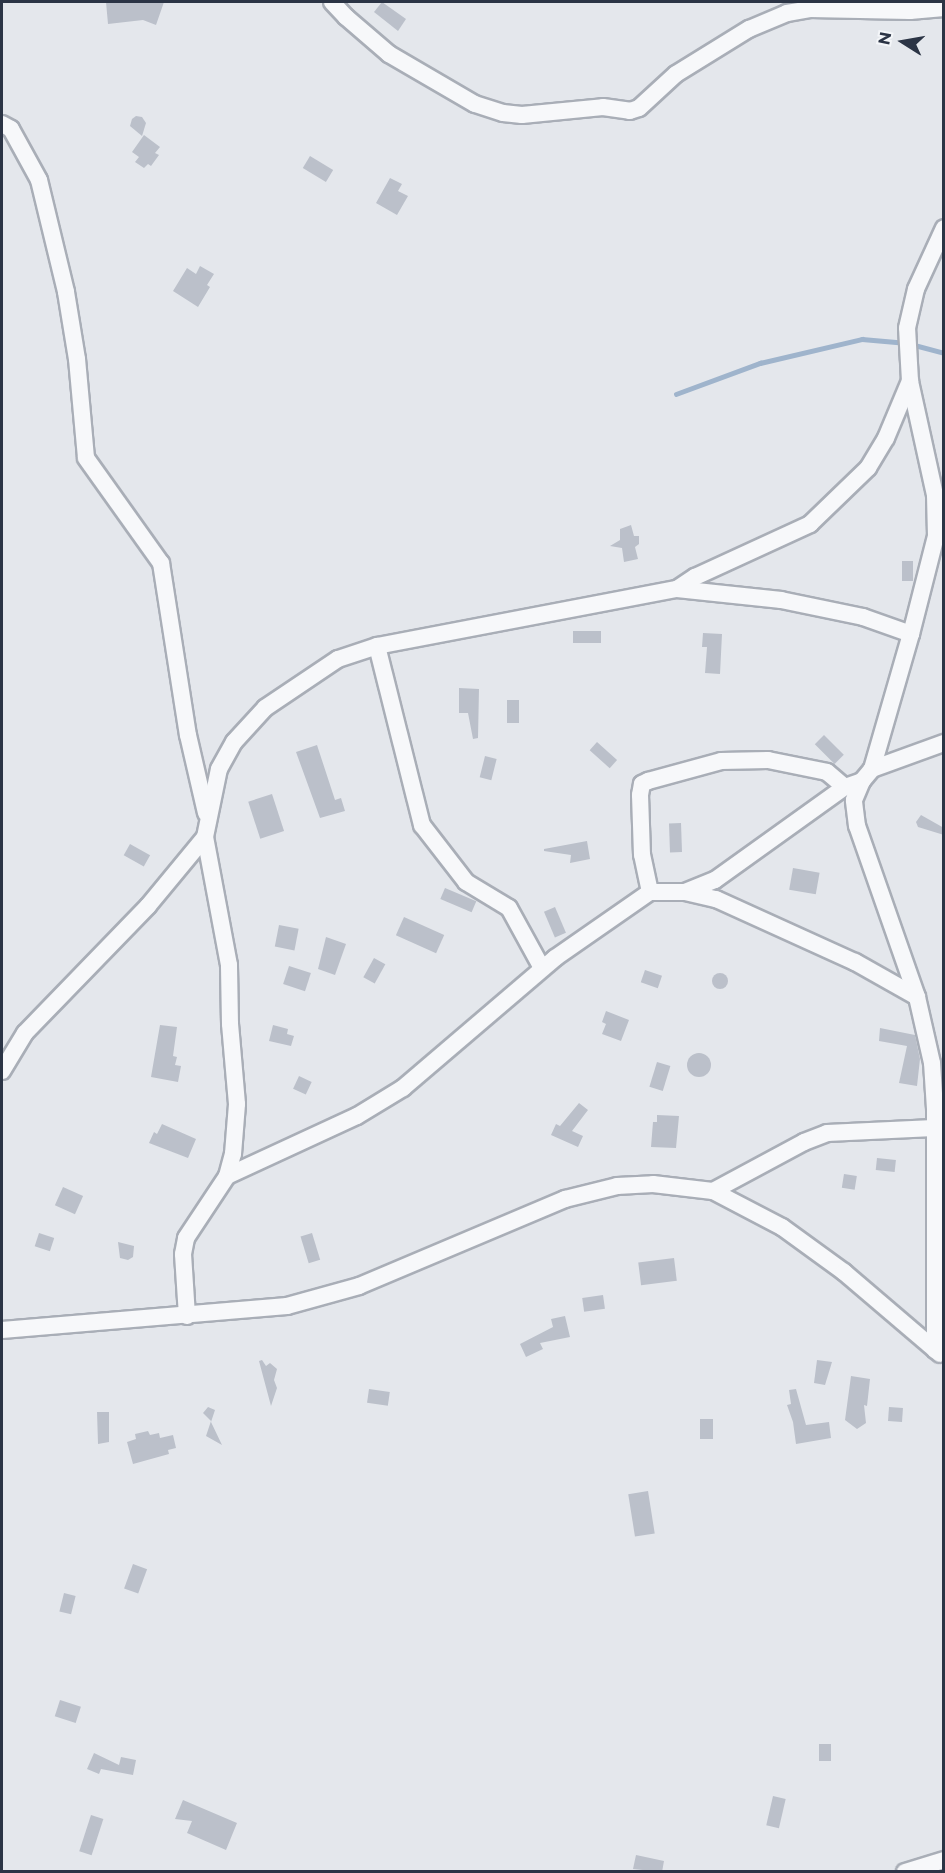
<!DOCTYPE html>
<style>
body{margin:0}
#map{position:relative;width:945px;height:1873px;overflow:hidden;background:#e4e7ec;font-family:Montserrat,sans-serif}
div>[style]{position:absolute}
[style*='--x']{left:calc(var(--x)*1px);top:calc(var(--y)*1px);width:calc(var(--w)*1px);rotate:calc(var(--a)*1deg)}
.stream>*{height:4.5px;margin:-2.25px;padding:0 2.25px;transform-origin:2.25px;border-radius:2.25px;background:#9fb4cc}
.building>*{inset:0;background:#bbc0ca;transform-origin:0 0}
.round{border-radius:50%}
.roads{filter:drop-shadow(2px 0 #a9aeb7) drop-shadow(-2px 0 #a9aeb7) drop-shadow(0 2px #a9aeb7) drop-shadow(0 -2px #a9aeb7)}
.minor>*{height:16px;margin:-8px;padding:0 8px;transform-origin:8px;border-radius:8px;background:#f7f8fa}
span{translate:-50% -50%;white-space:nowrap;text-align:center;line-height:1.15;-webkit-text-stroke:5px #f4f6f9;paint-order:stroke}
.frame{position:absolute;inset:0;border:3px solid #2b3445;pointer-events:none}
.north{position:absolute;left:873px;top:12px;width:60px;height:60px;-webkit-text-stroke:4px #f4f6f9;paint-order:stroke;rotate:281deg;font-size:16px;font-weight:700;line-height:24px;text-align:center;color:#2b3445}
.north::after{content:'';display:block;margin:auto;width:21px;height:27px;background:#2b3445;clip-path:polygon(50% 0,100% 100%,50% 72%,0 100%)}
</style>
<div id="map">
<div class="stream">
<i style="--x:676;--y:394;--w:90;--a:-20.3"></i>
<i style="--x:760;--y:363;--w:105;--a:-13.2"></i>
<i style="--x:862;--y:339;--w:45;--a:5.1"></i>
<i style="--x:907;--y:343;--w:38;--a:15"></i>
</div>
<div class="building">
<i style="clip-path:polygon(106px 2px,164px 2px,156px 25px,143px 20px,108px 24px)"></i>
<i style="clip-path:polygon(382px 2px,406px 19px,398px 31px,374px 12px)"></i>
<i style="clip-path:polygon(136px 116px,142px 117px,146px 123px,142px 136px,130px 126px,132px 119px)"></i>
<i style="clip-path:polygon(144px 135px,160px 147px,155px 153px,159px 155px,151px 166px,148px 164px,144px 168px,135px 162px,139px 157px,132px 152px)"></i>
<i style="left:310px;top:156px;width:27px;height:14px;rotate:31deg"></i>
<i style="clip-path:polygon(390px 178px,402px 184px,398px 191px,408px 196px,397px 215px,376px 203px)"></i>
<i style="clip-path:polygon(200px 266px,214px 274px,207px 285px,210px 287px,198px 307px,173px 291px,187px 268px,196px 274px)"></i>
<i style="clip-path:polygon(631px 525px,634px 536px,639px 536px,639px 544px,635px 547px,638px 559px,624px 562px,622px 548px,610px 546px,620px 540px,620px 529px)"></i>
<i style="left:902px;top:561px;width:11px;height:20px"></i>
<i style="left:601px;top:631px;width:12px;height:28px;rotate:90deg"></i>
<i style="clip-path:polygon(703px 633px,722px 634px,720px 674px,705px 673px,707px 647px,702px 647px)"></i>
<i style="clip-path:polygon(459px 688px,479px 689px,478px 738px,473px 739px,468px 713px,459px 713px)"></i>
<i style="left:507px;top:700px;width:12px;height:23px"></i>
<i style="left:824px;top:735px;width:28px;height:13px;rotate:45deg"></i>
<i style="left:597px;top:742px;width:27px;height:11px;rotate:42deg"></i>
<i style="clip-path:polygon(317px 745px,335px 800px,341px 798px,345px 811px,320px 818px,296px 752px)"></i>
<i style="left:485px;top:756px;width:12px;height:22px;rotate:14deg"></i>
<i style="left:272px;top:794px;width:39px;height:25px;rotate:72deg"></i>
<i style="clip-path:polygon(921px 815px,944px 828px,944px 835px,918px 827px,916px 822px)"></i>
<i style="left:681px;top:823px;width:29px;height:12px;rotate:88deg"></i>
<i style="clip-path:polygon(587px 841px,590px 859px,570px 863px,571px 855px,544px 851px,544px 849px)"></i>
<i style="left:130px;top:844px;width:23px;height:13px;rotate:29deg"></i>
<i style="left:793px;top:868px;width:27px;height:22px;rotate:10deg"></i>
<i style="left:445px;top:888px;width:34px;height:12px;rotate:23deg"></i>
<i style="left:555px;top:907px;width:28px;height:12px;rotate:67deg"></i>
<i style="left:404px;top:917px;width:44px;height:20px;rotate:24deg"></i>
<i style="left:279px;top:925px;width:20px;height:22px;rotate:11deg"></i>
<i style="clip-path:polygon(326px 937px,346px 944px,335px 975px,318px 969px)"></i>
<i style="left:374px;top:958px;width:13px;height:22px;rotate:29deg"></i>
<i style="left:289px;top:966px;width:23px;height:19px;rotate:18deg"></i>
<i style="left:645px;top:970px;width:18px;height:13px;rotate:19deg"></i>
<i class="round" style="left:712px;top:973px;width:16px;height:16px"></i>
<i style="clip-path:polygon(606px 1011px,629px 1020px,621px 1041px,602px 1034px,606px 1024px,602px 1022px)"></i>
<i style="clip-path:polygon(160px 1025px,177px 1027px,173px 1056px,177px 1057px,175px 1065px,181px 1066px,178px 1082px,151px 1077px)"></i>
<i style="clip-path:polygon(273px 1025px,288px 1029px,287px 1034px,294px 1036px,291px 1046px,269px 1041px)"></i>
<i style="clip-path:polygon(880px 1028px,915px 1035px,920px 1059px,917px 1086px,899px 1083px,907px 1046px,879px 1041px)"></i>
<i class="round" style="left:687px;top:1053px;width:24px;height:24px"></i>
<i style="left:657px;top:1062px;width:14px;height:26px;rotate:17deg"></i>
<i style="left:299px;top:1076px;width:14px;height:14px;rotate:25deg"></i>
<i style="clip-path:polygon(579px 1103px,588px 1110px,572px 1131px,583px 1136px,578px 1147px,551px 1135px,556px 1124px,560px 1126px)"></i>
<i style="clip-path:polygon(657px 1115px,679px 1116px,676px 1148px,651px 1147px,653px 1122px,657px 1122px)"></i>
<i style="clip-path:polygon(162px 1124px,196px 1139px,188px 1158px,149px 1143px,154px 1132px,157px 1134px)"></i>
<i style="left:877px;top:1158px;width:19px;height:12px;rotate:6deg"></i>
<i style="left:844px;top:1174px;width:13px;height:14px;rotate:9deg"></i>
<i style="left:63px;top:1187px;width:22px;height:20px;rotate:24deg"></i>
<i style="left:39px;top:1233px;width:16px;height:14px;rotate:18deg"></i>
<i style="left:312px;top:1233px;width:28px;height:12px;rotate:73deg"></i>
<i style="clip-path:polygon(118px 1242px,134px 1246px,133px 1257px,128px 1260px,120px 1258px)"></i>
<i style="left:674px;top:1258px;width:23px;height:36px;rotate:83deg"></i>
<i style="left:603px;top:1295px;width:14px;height:21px;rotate:82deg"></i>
<i style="clip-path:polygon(565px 1316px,570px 1337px,540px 1343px,543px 1349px,526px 1357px,520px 1344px,553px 1327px,551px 1319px)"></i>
<i style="clip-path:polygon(262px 1360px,266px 1366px,270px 1363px,277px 1369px,274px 1380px,277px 1388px,271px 1406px,259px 1361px)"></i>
<i style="clip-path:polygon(817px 1360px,832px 1362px,825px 1385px,814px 1383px)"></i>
<i style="clip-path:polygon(851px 1376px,870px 1379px,867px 1406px,864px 1405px,866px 1423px,857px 1429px,845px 1420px)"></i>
<i style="left:369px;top:1389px;width:21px;height:14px;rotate:8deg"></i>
<i style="clip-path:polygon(796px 1389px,806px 1425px,829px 1422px,831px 1438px,796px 1444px,793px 1422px,787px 1405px,791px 1404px,789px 1390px)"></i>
<i style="clip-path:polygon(208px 1407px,215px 1410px,211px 1422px,222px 1445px,206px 1436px,211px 1421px,203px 1413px)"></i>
<i style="left:889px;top:1407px;width:14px;height:14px;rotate:4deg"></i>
<i style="clip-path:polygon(97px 1412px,109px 1412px,109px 1442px,98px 1444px)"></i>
<i style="left:700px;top:1419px;width:13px;height:20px"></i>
<i style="clip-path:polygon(148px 1431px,150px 1435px,159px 1433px,160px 1438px,173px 1435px,176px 1448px,168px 1450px,169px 1454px,133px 1464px,127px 1442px,136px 1439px,135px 1434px)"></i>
<i style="left:648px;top:1491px;width:43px;height:20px;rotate:81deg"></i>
<i style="left:133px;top:1564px;width:15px;height:26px;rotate:20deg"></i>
<i style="left:64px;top:1593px;width:12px;height:19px;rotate:14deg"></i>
<i style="left:60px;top:1700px;width:22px;height:17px;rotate:18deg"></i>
<i style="left:819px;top:1744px;width:12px;height:17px"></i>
<i style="clip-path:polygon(94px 1753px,119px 1765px,121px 1757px,136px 1760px,133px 1775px,101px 1769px,99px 1774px,87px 1769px)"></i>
<i style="left:773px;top:1796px;width:13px;height:30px;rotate:13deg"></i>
<i style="clip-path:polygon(183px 1800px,237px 1823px,226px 1850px,187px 1833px,192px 1821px,175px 1819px)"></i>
<i style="left:91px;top:1815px;width:13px;height:38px;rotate:18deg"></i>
<i style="clip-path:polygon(636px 1855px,664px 1861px,662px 1872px,633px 1869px)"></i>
</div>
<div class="roads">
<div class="minor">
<i style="--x:332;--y:2;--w:21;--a:47"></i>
<i style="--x:346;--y:17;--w:57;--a:40.7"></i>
<i style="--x:389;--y:54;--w:99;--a:30.2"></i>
<i style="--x:475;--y:104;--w:29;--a:18"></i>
<i style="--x:503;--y:113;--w:19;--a:6"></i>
<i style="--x:522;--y:115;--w:81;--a:-5.6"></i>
<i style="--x:603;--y:107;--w:27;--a:8"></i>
<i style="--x:630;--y:111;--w:9;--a:-18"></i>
<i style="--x:639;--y:108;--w:50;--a:-42.6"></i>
<i style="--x:676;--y:74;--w:86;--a:-31.7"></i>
<i style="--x:749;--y:29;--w:41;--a:-22.8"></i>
<i style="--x:787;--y:13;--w:23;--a:-10"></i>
<i style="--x:810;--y:9;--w:100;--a:1.1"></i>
<i style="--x:910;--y:11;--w:34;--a:-5"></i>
<i style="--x:2;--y:124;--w:10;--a:29"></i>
<i style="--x:11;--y:129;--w:58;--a:61.2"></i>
<i style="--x:39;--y:180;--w:115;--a:76.4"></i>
<i style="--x:66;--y:292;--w:68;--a:80.7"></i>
<i style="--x:77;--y:359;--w:99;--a:84.8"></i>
<i style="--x:86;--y:458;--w:129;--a:54.5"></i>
<i style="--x:161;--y:563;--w:174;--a:81.1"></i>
<i style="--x:188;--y:735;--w:80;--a:77"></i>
<i style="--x:677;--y:589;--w:105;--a:6"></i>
<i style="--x:781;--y:600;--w:84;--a:11.7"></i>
<i style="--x:863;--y:617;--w:51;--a:19.5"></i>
<i style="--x:377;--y:646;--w:185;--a:75.9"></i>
<i style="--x:422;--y:825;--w:72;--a:52.3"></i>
<i style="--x:466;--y:882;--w:50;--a:31.2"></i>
<i style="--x:509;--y:908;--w:68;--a:61.2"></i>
<i style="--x:872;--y:769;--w:77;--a:-19.9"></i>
<i style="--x:650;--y:892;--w:35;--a:0"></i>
<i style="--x:685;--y:892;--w:32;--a:13"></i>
<i style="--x:716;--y:899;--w:153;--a:24.4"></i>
<i style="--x:855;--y:962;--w:71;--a:29.4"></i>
<i style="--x:685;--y:892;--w:32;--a:-22"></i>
<i style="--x:715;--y:880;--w:160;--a:-35.6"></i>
<i style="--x:2;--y:1071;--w:44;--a:-58.8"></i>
<i style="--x:25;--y:1033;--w:177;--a:-45.9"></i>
<i style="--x:148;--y:906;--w:89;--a:-50.4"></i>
<i style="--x:205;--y:837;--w:69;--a:-78.4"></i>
<i style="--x:219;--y:769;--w:31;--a:-61"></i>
<i style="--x:234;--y:742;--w:46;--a:-47.6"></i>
<i style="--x:265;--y:708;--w:88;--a:-33.9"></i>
<i style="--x:338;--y:659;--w:41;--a:-18.4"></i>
<i style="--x:377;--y:646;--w:305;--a:-10.8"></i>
<i style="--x:677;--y:589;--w:22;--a:-34"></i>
<i style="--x:695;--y:577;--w:127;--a:-24.7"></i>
<i style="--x:810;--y:524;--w:81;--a:-44"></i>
<i style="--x:868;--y:468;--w:35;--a:-59"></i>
<i style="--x:886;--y:438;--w:62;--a:-67.2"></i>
<i style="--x:227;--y:1176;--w:143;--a:-24.8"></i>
<i style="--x:357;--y:1116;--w:54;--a:-31.3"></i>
<i style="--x:403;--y:1088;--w:200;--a:-40.5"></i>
<i style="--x:555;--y:958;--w:116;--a:-34.8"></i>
<i style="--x:650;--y:892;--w:38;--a:-102"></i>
<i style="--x:642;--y:855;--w:60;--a:-91.9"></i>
<i style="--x:640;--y:795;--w:11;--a:-80"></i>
<i style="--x:642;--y:784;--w:7;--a:-27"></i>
<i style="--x:648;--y:781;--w:76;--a:-15.3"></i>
<i style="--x:721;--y:761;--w:47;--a:-1.2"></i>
<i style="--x:768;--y:760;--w:60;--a:11.5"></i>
<i style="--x:827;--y:772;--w:23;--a:40"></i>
<i style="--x:845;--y:787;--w:18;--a:-19"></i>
<i style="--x:713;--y:1191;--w:103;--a:-28.3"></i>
<i style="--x:804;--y:1142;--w:25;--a:-21"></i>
<i style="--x:827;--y:1133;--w:107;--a:-2.7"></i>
<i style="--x:187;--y:1316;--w:62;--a:-93.7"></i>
<i style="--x:183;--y:1254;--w:16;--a:-79"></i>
<i style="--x:186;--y:1238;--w:74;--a:-56.5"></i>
<i style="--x:227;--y:1176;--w:23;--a:-75"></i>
<i style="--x:233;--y:1154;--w:50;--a:-85.4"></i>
<i style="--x:237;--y:1104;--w:80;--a:-95"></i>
<i style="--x:230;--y:1024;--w:59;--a:-91"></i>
<i style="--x:229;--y:965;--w:130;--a:-100.6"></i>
<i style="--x:2;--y:1330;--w:286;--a:-4.8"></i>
<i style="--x:287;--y:1306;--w:75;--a:-15.5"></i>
<i style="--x:359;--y:1286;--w:224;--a:-22.9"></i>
<i style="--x:565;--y:1199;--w:54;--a:-14"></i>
<i style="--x:617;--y:1186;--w:36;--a:-3"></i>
<i style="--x:653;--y:1184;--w:60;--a:6.7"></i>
<i style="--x:713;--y:1191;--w:78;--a:27.6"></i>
<i style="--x:782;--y:1227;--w:77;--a:36"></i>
<i style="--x:844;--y:1272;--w:126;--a:40.5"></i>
<i style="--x:935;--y:1350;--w:241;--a:-90"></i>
<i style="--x:935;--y:1109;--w:46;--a:-93.7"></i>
<i style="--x:932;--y:1063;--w:68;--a:-102.8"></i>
<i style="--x:917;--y:997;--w:181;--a:-109.3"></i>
<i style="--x:857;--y:826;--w:26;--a:-97"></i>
<i style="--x:854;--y:800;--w:21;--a:-67"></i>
<i style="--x:862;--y:781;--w:16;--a:-50"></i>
<i style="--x:872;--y:769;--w:141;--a:-73.9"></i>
<i style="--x:911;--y:634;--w:101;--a:-75.7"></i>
<i style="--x:936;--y:536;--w:41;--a:-91.4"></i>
<i style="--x:935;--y:495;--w:117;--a:-102.4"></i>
<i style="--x:910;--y:381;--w:53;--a:-93.2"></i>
<i style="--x:907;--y:328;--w:40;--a:-77"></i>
<i style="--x:916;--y:289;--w:67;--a:-65.3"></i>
<i style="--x:905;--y:1872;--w:41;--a:-17.1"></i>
</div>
</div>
<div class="frame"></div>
<div class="north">N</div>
</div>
